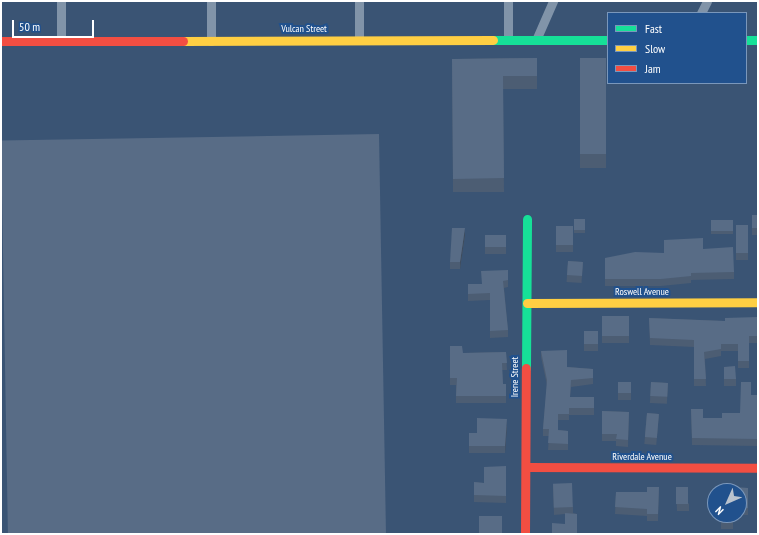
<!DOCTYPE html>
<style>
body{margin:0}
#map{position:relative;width:759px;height:535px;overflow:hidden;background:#3a5474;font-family:"PT Sans Narrow",sans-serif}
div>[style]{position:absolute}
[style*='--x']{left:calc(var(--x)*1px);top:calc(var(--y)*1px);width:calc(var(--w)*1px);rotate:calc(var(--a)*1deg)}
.street>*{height:9px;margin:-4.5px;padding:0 4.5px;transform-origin:4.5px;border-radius:4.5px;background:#8194a9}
.fast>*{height:9px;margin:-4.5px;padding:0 4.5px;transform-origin:4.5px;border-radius:4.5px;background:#16e098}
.slow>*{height:9px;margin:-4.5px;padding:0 4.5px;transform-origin:4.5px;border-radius:4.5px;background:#ffcf43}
.jam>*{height:9px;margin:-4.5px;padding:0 4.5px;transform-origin:4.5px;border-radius:4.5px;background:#f24e42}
.wall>*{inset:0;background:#4c5d73;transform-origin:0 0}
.shaded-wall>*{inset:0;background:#3e4c5e}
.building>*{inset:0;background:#586c86;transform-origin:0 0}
span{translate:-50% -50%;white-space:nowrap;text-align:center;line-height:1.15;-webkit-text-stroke:4px #21518d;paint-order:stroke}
.street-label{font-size:10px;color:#fff}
.frame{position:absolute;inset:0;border:2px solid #fff;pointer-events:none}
.legend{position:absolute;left:607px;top:12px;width:140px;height:72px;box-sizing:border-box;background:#21518d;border:1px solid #7a97bb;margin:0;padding:5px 7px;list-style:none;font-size:12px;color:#fff}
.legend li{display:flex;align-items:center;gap:8px;height:20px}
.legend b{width:20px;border:1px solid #7a97bb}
.north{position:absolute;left:707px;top:483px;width:40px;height:40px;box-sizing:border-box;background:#21518d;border:1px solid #7a97bb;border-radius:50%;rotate:225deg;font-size:11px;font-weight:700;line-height:16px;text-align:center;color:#fff}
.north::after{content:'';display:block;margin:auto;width:14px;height:18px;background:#bac3ce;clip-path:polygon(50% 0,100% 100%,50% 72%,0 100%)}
.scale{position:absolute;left:12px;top:20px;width:82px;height:18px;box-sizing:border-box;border:2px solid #fff;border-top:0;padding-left:5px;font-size:12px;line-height:14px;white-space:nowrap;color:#fff;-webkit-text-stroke:3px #21518d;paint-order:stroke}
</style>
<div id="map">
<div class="street">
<i style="--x:211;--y:1;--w:40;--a:90"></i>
<i style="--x:359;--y:1;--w:39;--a:90"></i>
<i style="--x:508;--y:1;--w:39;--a:90"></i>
<i style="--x:701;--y:13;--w:13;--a:-63"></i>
<i style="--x:536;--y:40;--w:43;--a:-66.4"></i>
<i style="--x:61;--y:41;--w:40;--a:-90"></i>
</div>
<div class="fast">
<i style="--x:493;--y:40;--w:115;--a:0"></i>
<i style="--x:746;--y:40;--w:12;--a:0"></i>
<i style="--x:526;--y:368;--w:149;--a:-89.6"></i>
</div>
<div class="slow">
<i style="--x:183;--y:41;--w:310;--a:-0.2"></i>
<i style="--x:527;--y:303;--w:231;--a:-0.2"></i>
</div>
<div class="jam">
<i style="--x:1;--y:41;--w:182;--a:0"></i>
<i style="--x:526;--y:467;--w:232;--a:0.2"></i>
<i style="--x:525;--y:534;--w:166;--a:-89.7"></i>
</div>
<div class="wall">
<i style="clip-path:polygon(537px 58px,537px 89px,503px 89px,504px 192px,453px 192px,452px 59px)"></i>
<i style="left:580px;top:58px;width:26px;height:110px"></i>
<i style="left:752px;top:215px;width:6px;height:20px"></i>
<i style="left:574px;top:219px;width:11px;height:14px"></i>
<i style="left:711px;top:220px;width:22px;height:14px"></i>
<i style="left:736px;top:225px;width:12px;height:35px"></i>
<i style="left:556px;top:226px;width:17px;height:26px"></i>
<i style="clip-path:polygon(465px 235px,460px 269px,450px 269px,450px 262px)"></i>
<i style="left:485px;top:235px;width:21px;height:19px"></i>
<i style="clip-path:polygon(703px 249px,734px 272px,734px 279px,691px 280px,691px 283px,661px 286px,605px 286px,605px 258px,664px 253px)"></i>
<i style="left:568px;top:261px;width:15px;height:21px;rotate:4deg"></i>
<i style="clip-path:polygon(508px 270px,508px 287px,504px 288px,508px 330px,508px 337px,490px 338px,490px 300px,468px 301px,468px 284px,482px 284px)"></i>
<i style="left:629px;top:316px;width:27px;height:27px;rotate:90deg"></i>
<i style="clip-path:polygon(758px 317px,758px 343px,749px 343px,749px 368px,738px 368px,738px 351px,721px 351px,721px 356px,705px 359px,706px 386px,694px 386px,694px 347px,650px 345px,649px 318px,725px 321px)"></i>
<i style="left:584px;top:331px;width:14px;height:20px"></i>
<i style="clip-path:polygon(450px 346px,463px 353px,506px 352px,507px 370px,502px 370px,503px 384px,506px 384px,506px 403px,456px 403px,456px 385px,450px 385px)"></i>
<i style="clip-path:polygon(541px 351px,567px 367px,593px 369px,593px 384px,571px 387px,570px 397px,594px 397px,594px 415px,569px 415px,569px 420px,558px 420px,558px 430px,568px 431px,568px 450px,548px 450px,549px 436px,543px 436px,543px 429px,547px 385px,541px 357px)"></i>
<i style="clip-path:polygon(724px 367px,736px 379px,736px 386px,724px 386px)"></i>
<i style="left:618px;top:382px;width:13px;height:18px"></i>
<i style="left:651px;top:382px;width:17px;height:21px;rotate:3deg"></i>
<i style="clip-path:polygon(751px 395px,758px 395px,758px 446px,692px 445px,691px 409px,703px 418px,722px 418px,740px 413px)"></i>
<i style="clip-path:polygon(602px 411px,629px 412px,628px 447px,616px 446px,616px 441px,602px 441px)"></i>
<i style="left:647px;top:413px;width:12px;height:31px;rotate:5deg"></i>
<i style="clip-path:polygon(507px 426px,505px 453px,469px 453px,469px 433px,477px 433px)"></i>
<i style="clip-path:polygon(506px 466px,506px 503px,474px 502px,474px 482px,484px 483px)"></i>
<i style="clip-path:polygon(553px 484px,573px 507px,573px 513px,577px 514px,565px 524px,565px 514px,554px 515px)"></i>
<i style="clip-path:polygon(659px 487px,658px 521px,647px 521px,647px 516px,615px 514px,616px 492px,647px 492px)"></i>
<i style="clip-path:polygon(676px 487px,689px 504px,689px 511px,677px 511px)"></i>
<i style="left:748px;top:488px;width:27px;height:9px;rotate:90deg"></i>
<i style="left:721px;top:515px;width:12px;height:14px"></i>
</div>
<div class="shaded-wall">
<i style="clip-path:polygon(465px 228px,465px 235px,460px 269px,460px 262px)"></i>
<i style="clip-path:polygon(507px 419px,507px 426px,505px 453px,505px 446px)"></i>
</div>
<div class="building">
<i style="clip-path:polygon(537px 58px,537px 76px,503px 76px,504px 178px,453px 179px,452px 59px)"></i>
<i style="left:580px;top:58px;width:26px;height:96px"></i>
<i style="left:379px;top:134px;width:400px;height:378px;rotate:89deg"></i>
<i style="left:752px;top:215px;width:6px;height:13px"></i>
<i style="left:574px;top:219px;width:11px;height:11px"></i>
<i style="left:711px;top:220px;width:22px;height:11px"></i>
<i style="left:736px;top:225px;width:12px;height:28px"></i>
<i style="left:556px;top:226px;width:17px;height:19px"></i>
<i style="clip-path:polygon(452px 228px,465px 228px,460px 262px,450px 262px)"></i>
<i style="left:485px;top:235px;width:21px;height:12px"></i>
<i style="clip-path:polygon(703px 238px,703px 249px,733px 247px,734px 272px,691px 273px,691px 276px,661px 279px,605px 279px,605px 258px,635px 252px,664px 253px,664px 240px)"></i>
<i style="left:568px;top:261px;width:15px;height:14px;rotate:4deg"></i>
<i style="clip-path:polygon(508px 270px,508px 280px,503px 281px,508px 330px,490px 331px,490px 293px,468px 294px,468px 284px,482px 284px,481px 271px)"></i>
<i style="left:629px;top:316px;width:20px;height:27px;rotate:90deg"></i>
<i style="clip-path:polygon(758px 317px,758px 336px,749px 336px,749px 361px,738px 361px,738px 344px,721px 344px,721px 349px,704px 352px,706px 379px,694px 379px,694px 340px,650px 338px,649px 318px,725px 321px,725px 318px)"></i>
<i style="left:584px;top:331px;width:14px;height:13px"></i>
<i style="clip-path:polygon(450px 346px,462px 346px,463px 353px,506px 352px,507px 363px,502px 363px,503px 384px,506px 384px,506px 396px,456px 396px,457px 378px,450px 378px)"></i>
<i style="clip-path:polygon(567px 350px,567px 367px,593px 369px,593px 378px,571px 380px,570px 397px,594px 397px,594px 408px,569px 408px,569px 414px,558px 414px,558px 430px,568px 431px,568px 444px,548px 443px,549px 429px,543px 429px,547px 380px,541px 351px)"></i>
<i style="clip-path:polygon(735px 366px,736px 379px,724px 379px,724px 367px)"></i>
<i style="left:618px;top:382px;width:13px;height:11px"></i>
<i style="left:651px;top:382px;width:17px;height:14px;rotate:3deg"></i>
<i style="clip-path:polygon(741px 382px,751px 382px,751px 395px,758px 395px,758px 439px,692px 438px,691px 409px,703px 409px,703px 418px,722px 418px,722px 413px,740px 413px)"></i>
<i style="clip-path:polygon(602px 411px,629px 412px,628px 440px,616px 439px,617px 434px,602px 434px)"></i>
<i style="left:647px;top:413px;width:12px;height:24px;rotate:5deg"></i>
<i style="clip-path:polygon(477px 418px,507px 419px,505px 446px,469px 446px,469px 433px,477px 433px)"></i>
<i style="clip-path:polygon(506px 466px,506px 496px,474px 495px,474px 482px,484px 483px,484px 467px)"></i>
<i style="left:572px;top:483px;width:24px;height:19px;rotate:88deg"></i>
<i style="clip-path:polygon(721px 486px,748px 488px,748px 508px,739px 508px,739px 491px,721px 491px)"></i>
<i style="clip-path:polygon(647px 487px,659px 487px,658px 514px,647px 514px,647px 509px,615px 507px,616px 492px,647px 492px)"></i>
<i style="left:676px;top:487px;width:12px;height:17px"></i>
<i style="clip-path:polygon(565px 513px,577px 514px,577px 534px,552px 534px,552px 523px,565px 524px)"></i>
<i style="left:721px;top:515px;width:12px;height:7px"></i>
<i style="clip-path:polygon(479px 516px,502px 516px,502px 534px,476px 534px,476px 533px,479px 533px)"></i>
</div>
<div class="street-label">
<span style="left:304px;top:29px">Vulcan Street</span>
<span style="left:642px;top:292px">Roswell Avenue</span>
<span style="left:515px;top:377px;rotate:-90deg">Irene Street</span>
<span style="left:642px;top:457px">Riverdale Avenue</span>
</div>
<div class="frame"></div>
<ul class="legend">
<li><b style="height:5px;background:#16e098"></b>Fast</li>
<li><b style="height:5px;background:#ffcf43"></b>Slow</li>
<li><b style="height:5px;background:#f24e42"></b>Jam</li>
</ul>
<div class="north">N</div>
<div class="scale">50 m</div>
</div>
